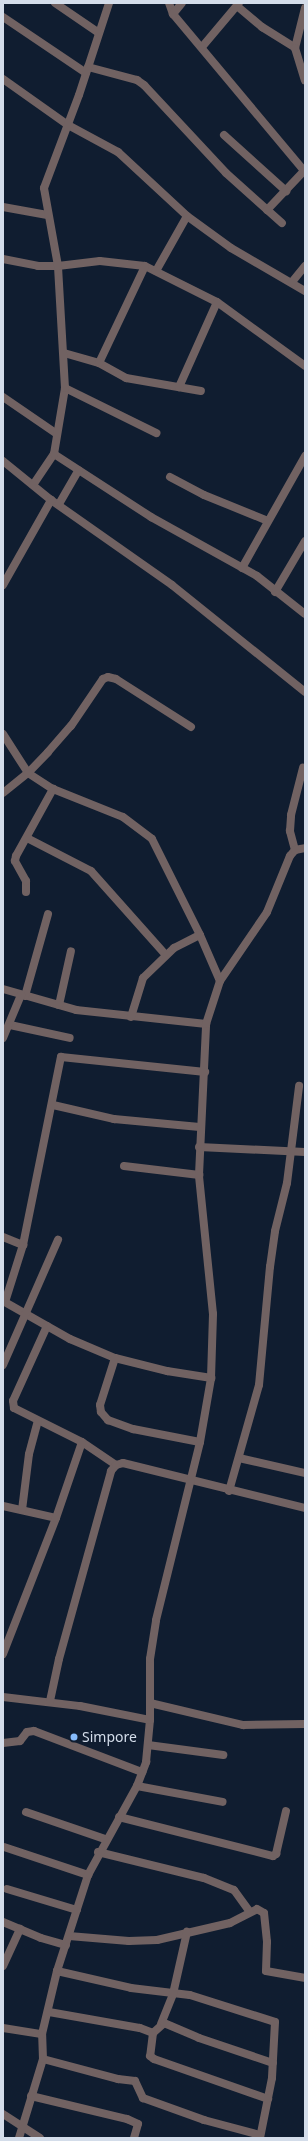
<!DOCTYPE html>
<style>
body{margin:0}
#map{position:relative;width:308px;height:2141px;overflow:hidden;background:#101d30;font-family:"Noto Sans",sans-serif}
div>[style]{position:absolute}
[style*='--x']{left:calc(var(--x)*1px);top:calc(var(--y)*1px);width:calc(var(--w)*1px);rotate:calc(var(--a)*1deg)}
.street>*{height:8px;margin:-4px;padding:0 4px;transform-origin:4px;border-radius:4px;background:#716262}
.dots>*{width:11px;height:11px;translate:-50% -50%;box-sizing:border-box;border:2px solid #101d30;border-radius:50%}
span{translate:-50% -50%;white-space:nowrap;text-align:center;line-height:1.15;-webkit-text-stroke:3px #101d30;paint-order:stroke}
.poi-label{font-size:14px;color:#d4ddea}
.left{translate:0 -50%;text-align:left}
.frame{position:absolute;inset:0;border:4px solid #d4ddea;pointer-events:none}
</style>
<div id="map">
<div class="street">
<i style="--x:55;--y:3;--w:53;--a:34.3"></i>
<i style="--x:169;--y:3;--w:12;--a:70"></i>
<i style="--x:173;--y:14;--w:206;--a:50.1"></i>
<i style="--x:237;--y:6;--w:33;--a:40"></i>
<i style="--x:262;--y:27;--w:39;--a:32"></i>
<i style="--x:305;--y:8;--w:41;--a:104"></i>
<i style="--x:295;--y:48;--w:34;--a:73"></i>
<i style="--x:173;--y:14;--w:14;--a:-51"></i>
<i style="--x:3;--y:17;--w:100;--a:34"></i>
<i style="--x:202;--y:47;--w:57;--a:-49.9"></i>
<i style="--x:88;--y:67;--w:51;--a:14.9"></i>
<i style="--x:137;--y:80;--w:9;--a:36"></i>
<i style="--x:144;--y:85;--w:120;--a:47"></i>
<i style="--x:226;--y:173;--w:75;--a:41.8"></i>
<i style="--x:3;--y:79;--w:80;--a:35.3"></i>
<i style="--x:68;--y:125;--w:57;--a:28.4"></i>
<i style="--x:118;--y:152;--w:94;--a:42.8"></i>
<i style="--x:187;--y:216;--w:54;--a:36"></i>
<i style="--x:231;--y:248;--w:86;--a:30.2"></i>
<i style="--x:224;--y:135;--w:84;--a:42.1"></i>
<i style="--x:3;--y:207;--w:45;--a:10.3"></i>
<i style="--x:267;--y:210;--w:54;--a:-46.5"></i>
<i style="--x:3;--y:259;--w:36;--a:11"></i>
<i style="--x:38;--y:266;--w:20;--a:0"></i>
<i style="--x:58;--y:266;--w:42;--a:-6.8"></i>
<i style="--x:100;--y:261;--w:45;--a:6.3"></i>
<i style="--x:145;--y:266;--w:80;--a:26.6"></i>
<i style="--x:217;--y:302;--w:109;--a:36"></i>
<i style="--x:156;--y:271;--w:63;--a:-60.6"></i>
<i style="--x:292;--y:282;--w:21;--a:-51"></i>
<i style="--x:64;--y:353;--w:36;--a:16"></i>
<i style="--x:99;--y:363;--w:31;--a:29"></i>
<i style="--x:126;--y:378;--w:76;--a:9.8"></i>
<i style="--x:99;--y:363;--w:107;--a:-64.6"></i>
<i style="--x:179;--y:387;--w:93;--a:-65.9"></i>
<i style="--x:65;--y:388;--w:102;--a:26.3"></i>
<i style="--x:3;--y:397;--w:65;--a:34.4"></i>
<i style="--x:54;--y:454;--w:116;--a:33"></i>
<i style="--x:151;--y:517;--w:121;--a:29.1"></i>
<i style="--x:257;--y:576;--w:61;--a:38.4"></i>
<i style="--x:3;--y:461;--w:62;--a:39.1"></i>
<i style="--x:51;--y:500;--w:148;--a:35.1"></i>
<i style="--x:172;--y:585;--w:171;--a:38.8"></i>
<i style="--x:170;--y:477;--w:38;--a:28"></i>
<i style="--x:204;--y:495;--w:69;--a:22.1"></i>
<i style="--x:33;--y:485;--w:37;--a:-56"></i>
<i style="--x:54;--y:454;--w:67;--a:-80.5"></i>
<i style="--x:65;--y:388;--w:122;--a:-93.3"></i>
<i style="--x:58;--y:266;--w:79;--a:-100.2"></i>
<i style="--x:44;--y:188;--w:99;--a:-69.4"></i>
<i style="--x:79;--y:95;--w:97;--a:-71.9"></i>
<i style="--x:59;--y:504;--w:39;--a:-60"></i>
<i style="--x:242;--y:568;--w:129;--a:-60.6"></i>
<i style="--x:3;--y:585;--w:98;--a:-60.5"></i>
<i style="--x:275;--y:592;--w:59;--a:-59.5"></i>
<i style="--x:3;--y:734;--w:46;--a:57.3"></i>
<i style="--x:28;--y:773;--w:30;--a:33"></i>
<i style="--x:53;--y:789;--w:75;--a:21.8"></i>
<i style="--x:123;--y:817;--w:36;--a:37"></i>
<i style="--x:152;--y:839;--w:107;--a:63.4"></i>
<i style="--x:200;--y:935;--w:50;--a:66.5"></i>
<i style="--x:3;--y:793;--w:32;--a:-39"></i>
<i style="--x:28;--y:773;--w:29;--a:-46"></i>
<i style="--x:48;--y:752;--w:35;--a:-49"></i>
<i style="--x:71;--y:726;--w:57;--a:-55.8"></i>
<i style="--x:103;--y:679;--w:5;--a:-22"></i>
<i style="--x:108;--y:677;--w:8;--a:14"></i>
<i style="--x:116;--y:679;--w:89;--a:32.6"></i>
<i style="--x:27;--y:838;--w:72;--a:27.3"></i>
<i style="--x:91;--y:871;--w:111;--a:48.3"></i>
<i style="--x:295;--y:850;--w:20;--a:-105"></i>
<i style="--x:290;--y:831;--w:16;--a:-86"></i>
<i style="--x:291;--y:815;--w:49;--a:-75.7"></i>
<i style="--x:26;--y:892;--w:11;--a:-90"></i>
<i style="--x:26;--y:881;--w:23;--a:-119"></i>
<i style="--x:15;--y:861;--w:5;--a:-79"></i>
<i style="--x:16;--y:856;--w:77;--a:-61.1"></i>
<i style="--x:3;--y:989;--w:76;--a:16"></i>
<i style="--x:76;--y:1010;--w:131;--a:6.1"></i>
<i style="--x:25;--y:996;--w:85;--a:-74.3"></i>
<i style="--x:59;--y:1005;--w:55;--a:-77.5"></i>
<i style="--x:131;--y:1017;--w:41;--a:-72.9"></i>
<i style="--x:143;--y:978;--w:43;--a:-44.1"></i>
<i style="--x:174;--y:948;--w:29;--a:-27"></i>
<i style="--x:10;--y:1025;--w:61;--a:12.2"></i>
<i style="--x:3;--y:1038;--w:47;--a:-67.3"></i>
<i style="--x:53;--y:1105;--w:63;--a:12.9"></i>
<i style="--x:114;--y:1119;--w:86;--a:5.3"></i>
<i style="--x:199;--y:1147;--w:106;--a:2.7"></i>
<i style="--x:124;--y:1166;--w:76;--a:6.8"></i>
<i style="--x:3;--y:1237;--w:22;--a:22"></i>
<i style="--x:3;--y:1301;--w:77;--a:29.6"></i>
<i style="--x:70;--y:1339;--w:49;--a:22.9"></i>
<i style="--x:115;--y:1358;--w:54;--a:14"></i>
<i style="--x:167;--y:1371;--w:45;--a:9"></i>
<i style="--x:5;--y:1302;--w:60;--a:-72.5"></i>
<i style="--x:23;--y:1245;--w:192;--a:-78.6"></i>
<i style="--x:61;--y:1057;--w:145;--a:5.9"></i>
<i style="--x:47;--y:1326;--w:82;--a:114.4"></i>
<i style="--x:13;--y:1401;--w:7;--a:82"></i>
<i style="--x:14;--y:1408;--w:76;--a:26.6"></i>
<i style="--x:82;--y:1442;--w:41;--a:34.1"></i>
<i style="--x:115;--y:1358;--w:49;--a:107.7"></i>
<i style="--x:100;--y:1405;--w:7;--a:82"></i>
<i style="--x:101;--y:1412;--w:11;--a:49"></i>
<i style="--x:108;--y:1420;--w:27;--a:20"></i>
<i style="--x:133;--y:1429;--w:68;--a:11"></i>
<i style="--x:3;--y:1365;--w:137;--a:-66.3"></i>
<i style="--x:239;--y:1458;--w:68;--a:12.8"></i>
<i style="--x:229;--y:1491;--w:110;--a:-74.2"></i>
<i style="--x:259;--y:1385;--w:119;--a:-84.7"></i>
<i style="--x:270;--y:1267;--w:36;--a:-82"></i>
<i style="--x:275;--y:1231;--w:49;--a:-76"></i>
<i style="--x:287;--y:1183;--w:98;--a:-82.9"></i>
<i style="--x:3;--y:1506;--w:54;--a:12.8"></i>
<i style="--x:56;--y:1518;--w:146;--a:111.3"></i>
<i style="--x:22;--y:1510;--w:56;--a:-82.9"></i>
<i style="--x:29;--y:1454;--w:34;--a:-75"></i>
<i style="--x:56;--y:1518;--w:80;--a:-71.1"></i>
<i style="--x:3;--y:1697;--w:78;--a:6.7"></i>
<i style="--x:80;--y:1706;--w:71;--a:11.3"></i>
<i style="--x:50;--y:1701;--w:43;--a:-77.9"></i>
<i style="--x:59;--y:1659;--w:195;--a:-74.5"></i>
<i style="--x:111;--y:1471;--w:8;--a:-50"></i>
<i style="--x:116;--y:1465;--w:7;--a:-16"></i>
<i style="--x:123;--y:1463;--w:187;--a:13.9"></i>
<i style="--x:150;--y:1703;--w:96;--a:13.3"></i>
<i style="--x:243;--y:1725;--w:62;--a:-0.9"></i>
<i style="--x:3;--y:1743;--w:17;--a:-7"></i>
<i style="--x:20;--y:1741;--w:11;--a:-52"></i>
<i style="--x:27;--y:1732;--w:7;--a:-8"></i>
<i style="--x:34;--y:1731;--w:116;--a:20.8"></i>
<i style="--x:148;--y:1745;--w:76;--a:7.6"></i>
<i style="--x:137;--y:1786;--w:87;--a:10.5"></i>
<i style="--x:26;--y:1812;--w:83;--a:18.9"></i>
<i style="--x:119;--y:1817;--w:159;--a:14.2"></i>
<i style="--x:273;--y:1856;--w:4;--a:-34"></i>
<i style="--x:276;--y:1854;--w:44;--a:-76.9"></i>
<i style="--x:4;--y:1847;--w:89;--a:18.4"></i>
<i style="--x:98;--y:1852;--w:109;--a:13.8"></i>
<i style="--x:204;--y:1878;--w:32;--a:22"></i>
<i style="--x:234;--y:1890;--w:26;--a:54"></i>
<i style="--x:7;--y:1889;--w:73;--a:16.7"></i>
<i style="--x:3;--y:1922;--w:41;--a:22.8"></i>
<i style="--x:41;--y:1938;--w:26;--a:16"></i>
<i style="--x:69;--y:1936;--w:60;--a:4.8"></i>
<i style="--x:129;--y:1941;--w:28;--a:-2"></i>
<i style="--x:157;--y:1940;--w:75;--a:-13.1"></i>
<i style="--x:230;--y:1923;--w:30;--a:-27"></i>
<i style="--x:257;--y:1909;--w:8;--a:30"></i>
<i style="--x:264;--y:1913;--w:29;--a:84"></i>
<i style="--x:267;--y:1942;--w:29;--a:92"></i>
<i style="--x:266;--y:1971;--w:40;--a:10"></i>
<i style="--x:3;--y:1966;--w:41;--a:-65.3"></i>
<i style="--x:57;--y:1971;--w:76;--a:12.9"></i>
<i style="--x:131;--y:1988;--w:59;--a:6.8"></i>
<i style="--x:190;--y:1995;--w:89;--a:17.6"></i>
<i style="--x:275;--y:2022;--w:56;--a:93.1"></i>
<i style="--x:272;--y:2078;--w:61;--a:101.3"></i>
<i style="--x:49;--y:2012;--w:92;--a:10"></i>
<i style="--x:140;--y:2028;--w:14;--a:21"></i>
<i style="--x:153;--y:2033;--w:23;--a:97"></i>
<i style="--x:150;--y:2056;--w:5;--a:37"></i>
<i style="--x:154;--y:2059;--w:121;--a:19.3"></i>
<i style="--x:161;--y:2024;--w:32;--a:-68"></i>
<i style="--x:173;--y:1994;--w:64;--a:-77.3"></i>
<i style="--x:3;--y:2028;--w:39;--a:9"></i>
<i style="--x:153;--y:2033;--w:15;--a:-42"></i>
<i style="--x:164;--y:2023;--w:38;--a:23"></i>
<i style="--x:199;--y:2038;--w:78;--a:18.7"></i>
<i style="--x:43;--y:2059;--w:78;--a:14.9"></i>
<i style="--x:118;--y:2079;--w:17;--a:7"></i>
<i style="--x:135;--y:2081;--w:19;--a:65"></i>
<i style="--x:143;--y:2098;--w:65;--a:19.8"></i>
<i style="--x:204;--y:2120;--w:58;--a:15"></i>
<i style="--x:31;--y:2096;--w:99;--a:13.5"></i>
<i style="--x:127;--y:2119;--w:12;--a:24"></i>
<i style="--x:138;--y:2124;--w:15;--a:106"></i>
<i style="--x:3;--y:2114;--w:44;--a:33"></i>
<i style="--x:19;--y:2138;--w:83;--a:-73.1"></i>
<i style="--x:43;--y:2059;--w:25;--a:-92"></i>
<i style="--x:42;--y:2034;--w:65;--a:-76.6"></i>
<i style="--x:57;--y:1971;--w:101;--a:-72.1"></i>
<i style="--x:88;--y:1875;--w:102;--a:-61.2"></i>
<i style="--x:137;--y:1786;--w:26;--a:-69"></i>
<i style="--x:146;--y:1762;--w:42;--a:-84.6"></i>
<i style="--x:150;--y:1720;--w:61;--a:-90"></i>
<i style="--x:150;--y:1659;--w:39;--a:-81"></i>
<i style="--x:156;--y:1620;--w:183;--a:-76.1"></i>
<i style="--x:200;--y:1442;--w:65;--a:-80.2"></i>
<i style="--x:211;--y:1378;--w:64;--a:-88.2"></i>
<i style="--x:213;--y:1314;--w:140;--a:-95.8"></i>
<i style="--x:199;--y:1175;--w:151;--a:-87.3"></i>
<i style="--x:206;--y:1024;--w:45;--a:-72"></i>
<i style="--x:220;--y:981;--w:83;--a:-55.7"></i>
<i style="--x:267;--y:912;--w:61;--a:-67.7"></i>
<i style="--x:290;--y:856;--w:8;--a:-50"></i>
<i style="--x:295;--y:850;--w:10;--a:-11"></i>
</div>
<div class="dots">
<i style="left:74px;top:1737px;background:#86bbfb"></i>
</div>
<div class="poi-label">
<span class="left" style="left:82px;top:1737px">Simpore</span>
</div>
<div class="frame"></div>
</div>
